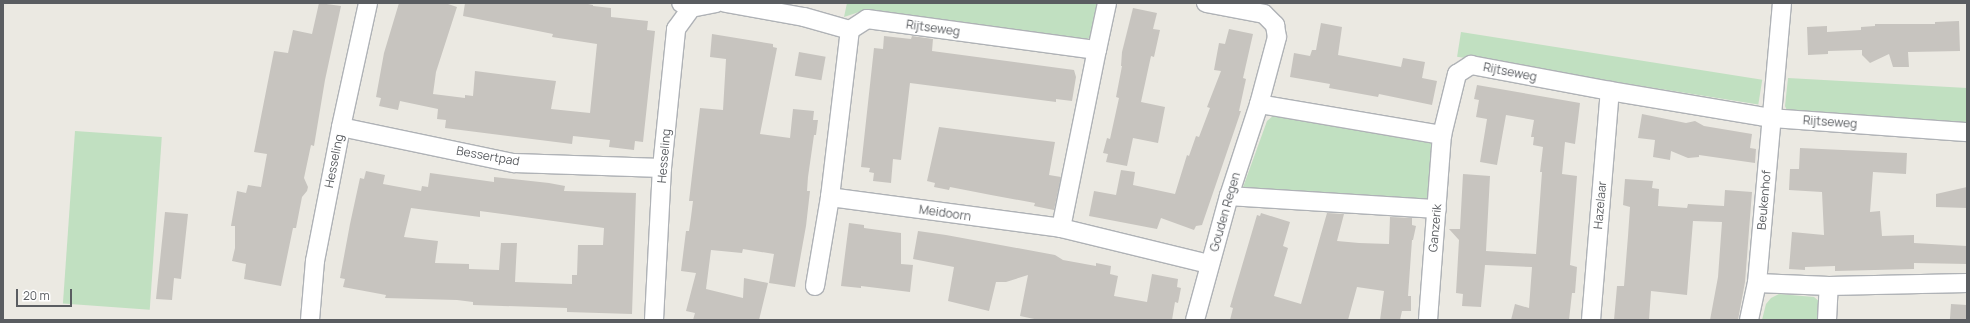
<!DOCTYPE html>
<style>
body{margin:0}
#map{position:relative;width:1970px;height:323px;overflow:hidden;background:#ebe9e2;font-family:Manrope,sans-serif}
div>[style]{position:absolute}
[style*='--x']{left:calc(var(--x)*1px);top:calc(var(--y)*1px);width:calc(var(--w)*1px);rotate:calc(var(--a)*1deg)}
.green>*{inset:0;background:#c1e0c1;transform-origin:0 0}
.building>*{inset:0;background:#c7c4bf;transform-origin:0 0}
.roads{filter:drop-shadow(1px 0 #afb2b6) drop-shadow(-1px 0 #afb2b6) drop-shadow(0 1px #afb2b6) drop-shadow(0 -1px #afb2b6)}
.street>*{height:18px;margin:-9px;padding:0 9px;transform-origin:9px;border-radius:9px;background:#fff}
span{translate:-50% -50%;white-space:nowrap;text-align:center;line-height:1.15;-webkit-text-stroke:3.5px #fff;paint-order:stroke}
.street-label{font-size:12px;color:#5a5d61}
.frame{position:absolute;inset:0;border:4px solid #5a5d61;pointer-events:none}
.scale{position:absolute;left:16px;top:289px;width:56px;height:18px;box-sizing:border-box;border:2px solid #5a5d61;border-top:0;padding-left:5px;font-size:12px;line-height:14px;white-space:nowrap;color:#5a5d61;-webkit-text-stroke:3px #fff;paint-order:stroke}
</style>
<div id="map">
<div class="green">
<i style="clip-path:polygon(847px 3px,1106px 3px,1098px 37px,1085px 39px,955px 21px,862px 11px,844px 17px)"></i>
<i style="left:1461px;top:32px;width:305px;height:25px;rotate:9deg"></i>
<i style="clip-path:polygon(1788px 78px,1967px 88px,1967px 125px,1789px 115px,1785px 106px)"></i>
<i style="clip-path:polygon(1275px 114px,1435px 144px,1433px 204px,1242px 190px,1267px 121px)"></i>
<i style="left:75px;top:131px;width:87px;height:173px;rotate:4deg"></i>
<i style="clip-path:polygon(1779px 294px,1814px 297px,1820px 302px,1823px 320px,1762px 320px,1766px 304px,1771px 298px)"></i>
</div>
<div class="building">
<i style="clip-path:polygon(319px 3px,341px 6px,325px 80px,314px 146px,311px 145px,304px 178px,308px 187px,307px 191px,302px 197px,296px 228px,293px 228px,281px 286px,244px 279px,246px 264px,232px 261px,235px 248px,235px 226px,231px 226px,237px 191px,246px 193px,248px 185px,261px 187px,267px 154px,254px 152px,274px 51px,288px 53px,293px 30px,312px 34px)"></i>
<i style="clip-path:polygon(399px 3px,445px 3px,457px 7px,436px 72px,433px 94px,465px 98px,465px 95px,473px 96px,475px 71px,531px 78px,556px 81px,551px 109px,590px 113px,597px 44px,552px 37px,553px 34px,463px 16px,465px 3px,583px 3px,593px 5px,593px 6px,611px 8px,611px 17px,648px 21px,647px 30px,655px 31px,643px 142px,635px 141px,634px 150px,609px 147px,610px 140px,573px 136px,572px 144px,445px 128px,446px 120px,437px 119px,438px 109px,400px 101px,398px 110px,379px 106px,381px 98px,376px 97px,384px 53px)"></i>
<i style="clip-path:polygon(1133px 8px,1157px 13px,1153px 29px,1160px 30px,1154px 57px,1151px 56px,1141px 102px,1165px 107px,1158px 143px,1133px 138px,1127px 166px,1106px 162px,1108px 154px,1103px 153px,1107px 138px,1110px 139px,1119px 98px,1116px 97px,1122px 66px,1121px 66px,1122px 52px)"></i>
<i style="clip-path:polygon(1959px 21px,1960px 51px,1908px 52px,1909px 67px,1893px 67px,1889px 54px,1870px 63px,1862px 55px,1862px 50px,1828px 51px,1828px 54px,1808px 55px,1807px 27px,1827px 26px,1827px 32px,1861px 30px,1861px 27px,1875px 26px,1875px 24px,1935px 24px,1935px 22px)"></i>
<i style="clip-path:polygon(1321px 23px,1342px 27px,1338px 55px,1401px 67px,1403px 58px,1425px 62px,1422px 78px,1437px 81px,1432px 105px,1379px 94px,1378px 97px,1329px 88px,1330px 84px,1290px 77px,1294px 53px,1310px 56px,1312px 50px,1316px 50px)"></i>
<i style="clip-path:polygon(1229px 29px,1253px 34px,1243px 78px,1246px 79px,1239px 111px,1241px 111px,1202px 225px,1196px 226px,1194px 230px,1161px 218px,1157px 229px,1089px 216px,1094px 191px,1116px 195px,1121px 170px,1135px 172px,1133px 185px,1175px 194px,1187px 155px,1189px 156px,1196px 136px,1199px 137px,1210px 108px,1207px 107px,1221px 71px,1214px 70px,1219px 43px,1225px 44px)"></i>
<i style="clip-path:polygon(712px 34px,773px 44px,773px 47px,777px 48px,760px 134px,790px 138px,793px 109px,814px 111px,813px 120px,818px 120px,816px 135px,814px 135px,808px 177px,807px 191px,810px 191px,806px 226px,795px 287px,769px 283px,774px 254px,743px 249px,742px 253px,711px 250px,706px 289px,743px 298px,744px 278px,768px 283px,759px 320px,693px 320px,695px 313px,686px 311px,696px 273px,681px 271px,686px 231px,689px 231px,691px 217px,693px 201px,689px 201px,700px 108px,723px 110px,726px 59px,710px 57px)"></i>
<i style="clip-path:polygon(884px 36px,911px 39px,912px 36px,933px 39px,932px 51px,1074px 70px,1076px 77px,1072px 101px,1056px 99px,1056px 102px,910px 83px,901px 160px,893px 159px,891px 183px,873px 181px,874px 173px,869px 172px,870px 168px,861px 167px,874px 48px,883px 49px)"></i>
<i style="left:799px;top:52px;width:27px;height:24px;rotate:10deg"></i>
<i style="clip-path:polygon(1477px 85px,1580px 103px,1575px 144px,1565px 142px,1562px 174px,1577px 176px,1570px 265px,1577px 267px,1575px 293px,1572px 293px,1569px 320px,1511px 320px,1515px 304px,1529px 308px,1532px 267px,1485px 265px,1481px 307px,1462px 306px,1463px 294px,1456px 293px,1459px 240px,1449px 229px,1460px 229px,1463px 174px,1490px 176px,1486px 251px,1536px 254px,1542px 172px,1540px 172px,1543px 147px,1533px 145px,1534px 137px,1531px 137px,1534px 120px,1506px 115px,1497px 165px,1480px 162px,1487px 119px,1476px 117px,1479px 100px,1474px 99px)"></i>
<i style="clip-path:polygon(1642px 114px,1686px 123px,1695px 121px,1704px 126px,1752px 134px,1750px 148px,1756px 149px,1755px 163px,1699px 155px,1699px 157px,1688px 158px,1671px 151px,1670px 160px,1653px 157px,1655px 140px,1638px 138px)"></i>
<i style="clip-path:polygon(939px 127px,1055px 142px,1049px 175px,1061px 177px,1054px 210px,1034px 206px,1035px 203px,991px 195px,950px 187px,949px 190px,934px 187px,935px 183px,927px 181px)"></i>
<i style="clip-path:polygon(1800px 148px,1907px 153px,1906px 174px,1873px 172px,1870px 212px,1880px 211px,1882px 236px,1914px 235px,1914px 243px,1967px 246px,1967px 264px,1914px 263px,1914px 269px,1835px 271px,1835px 266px,1805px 267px,1805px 270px,1789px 269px,1792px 232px,1824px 235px,1822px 192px,1789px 190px,1790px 169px,1799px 169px)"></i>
<i style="clip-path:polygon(evenodd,366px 171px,385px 175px,383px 184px,421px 191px,422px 186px,428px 187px,430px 173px,494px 182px,494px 177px,549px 183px,565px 186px,564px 191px,636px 193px,632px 314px,567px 312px,567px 308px,473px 305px,473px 302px,457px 300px,385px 298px,386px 295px,343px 287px,345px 279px,340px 278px,350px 224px,360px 178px,364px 179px,366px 171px,411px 208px,480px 217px,480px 211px,604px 228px,603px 245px,578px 245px,577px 275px,572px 275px,572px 284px,515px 282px,517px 243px,501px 243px,499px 270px,469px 269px,469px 264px,435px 263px,438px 241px,404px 237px,411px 208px)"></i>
<i style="clip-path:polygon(1625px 179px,1653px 181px,1652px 188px,1659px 189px,1658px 206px,1687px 208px,1688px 204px,1724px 206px,1725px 190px,1752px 192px,1745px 282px,1738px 320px,1710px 320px,1718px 277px,1722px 222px,1693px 221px,1687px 295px,1651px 291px,1649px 320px,1614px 320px,1617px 286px,1624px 286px,1628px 236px,1630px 207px,1623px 205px)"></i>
<i style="clip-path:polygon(1967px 187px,1967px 208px,1936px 207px,1936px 194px)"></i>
<i style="clip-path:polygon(165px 212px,188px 214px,181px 279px,174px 278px,172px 300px,156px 299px)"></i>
<i style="clip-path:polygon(1261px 213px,1290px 222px,1283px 246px,1288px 248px,1274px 296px,1301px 304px,1327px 213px,1344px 214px,1337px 241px,1359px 243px,1389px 244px,1390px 217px,1412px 218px,1412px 225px,1416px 226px,1413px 240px,1412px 240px,1408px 296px,1411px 296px,1411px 311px,1402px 311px,1400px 320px,1380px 320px,1384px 291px,1357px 287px,1348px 320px,1230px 320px,1233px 308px,1230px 307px,1234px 293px,1257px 215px,1260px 216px)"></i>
<i style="clip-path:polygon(849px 223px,864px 225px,864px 228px,901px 233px,901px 264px,913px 265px,910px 292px,861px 286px,861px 288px,841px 286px)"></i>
<i style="clip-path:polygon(918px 231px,946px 235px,1055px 255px,1063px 260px,1096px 266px,1096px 263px,1111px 266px,1110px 274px,1118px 276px,1114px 296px,1147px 302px,1152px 274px,1178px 279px,1177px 287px,1181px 288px,1178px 303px,1175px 302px,1172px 320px,1039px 320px,1020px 316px,1028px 275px,1006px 282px,996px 282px,989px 311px,948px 301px,954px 267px,913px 259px)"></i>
<i style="left:1951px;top:304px;width:16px;height:16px;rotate:4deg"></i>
</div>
<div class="roads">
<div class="street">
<i style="--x:726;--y:3;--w:79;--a:10.2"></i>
<i style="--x:804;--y:17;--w:48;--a:15.8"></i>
<i style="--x:850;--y:30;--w:20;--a:-33"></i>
<i style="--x:867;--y:19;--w:232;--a:7.7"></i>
<i style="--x:1097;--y:50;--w:48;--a:-78"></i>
<i style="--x:1206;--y:3;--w:59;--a:10.7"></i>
<i style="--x:1264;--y:14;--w:16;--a:45"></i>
<i style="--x:1275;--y:25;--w:12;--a:81"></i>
<i style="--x:1277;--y:37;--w:69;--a:105"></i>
<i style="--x:1259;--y:104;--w:186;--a:9.6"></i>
<i style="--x:1442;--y:135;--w:63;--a:-76.2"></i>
<i style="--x:1457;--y:74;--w:17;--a:-33"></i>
<i style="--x:1471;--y:65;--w:141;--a:10.6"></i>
<i style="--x:1610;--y:91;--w:163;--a:9.5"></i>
<i style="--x:1771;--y:118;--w:196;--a:4.1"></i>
<i style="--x:691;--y:8;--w:26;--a:-11"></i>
<i style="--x:341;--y:127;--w:177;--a:11.8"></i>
<i style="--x:514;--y:163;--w:148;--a:1.9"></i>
<i style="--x:1229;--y:196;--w:208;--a:3.6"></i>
<i style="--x:830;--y:197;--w:233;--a:7.6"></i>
<i style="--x:1061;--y:228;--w:152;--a:13.7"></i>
<i style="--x:1061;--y:228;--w:182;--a:-78.6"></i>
<i style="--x:1757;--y:283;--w:72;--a:2.4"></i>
<i style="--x:1829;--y:286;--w:138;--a:-1.2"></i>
<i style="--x:815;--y:286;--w:90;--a:-80.4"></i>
<i style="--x:830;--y:197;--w:168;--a:-83.2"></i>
<i style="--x:310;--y:320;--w:59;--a:-85.2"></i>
<i style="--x:315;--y:261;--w:136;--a:-79"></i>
<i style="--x:341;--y:127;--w:127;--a:-77.7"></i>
<i style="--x:654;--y:320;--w:152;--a:-87"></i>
<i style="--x:662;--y:168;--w:140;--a:-84.2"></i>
<i style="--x:676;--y:29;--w:26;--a:-54"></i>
<i style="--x:691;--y:8;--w:11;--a:-153"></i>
<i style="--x:1195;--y:320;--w:129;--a:-74.7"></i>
<i style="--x:1229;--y:196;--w:97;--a:-71.9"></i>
<i style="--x:1428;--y:320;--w:186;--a:-85.7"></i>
<i style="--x:1591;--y:320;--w:230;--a:-85.3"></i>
<i style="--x:1749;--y:320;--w:38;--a:-78"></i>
<i style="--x:1757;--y:283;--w:281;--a:-84.9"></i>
<i style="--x:1827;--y:320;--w:34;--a:-87"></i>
</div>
</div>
<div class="street-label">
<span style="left:933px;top:28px;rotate:8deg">Rijtseweg</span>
<span style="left:1510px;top:72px;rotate:11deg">Rijtseweg</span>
<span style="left:1830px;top:122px;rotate:4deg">Rijtseweg</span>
<span style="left:488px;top:156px;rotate:10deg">Bessertpad</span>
<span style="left:664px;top:156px;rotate:-85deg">Hesseling</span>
<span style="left:334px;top:161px;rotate:-79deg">Hesseling</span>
<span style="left:1764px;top:200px;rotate:-85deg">Beukenhof</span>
<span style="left:1600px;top:205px;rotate:-85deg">Hazelaar</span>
<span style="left:1225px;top:212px;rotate:-74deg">Gouden Regen</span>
<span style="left:945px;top:213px;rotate:8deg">Meidoorn</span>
<span style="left:1435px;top:228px;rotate:-85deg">Ganzerik</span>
</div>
<div class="frame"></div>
<div class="scale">20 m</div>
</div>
